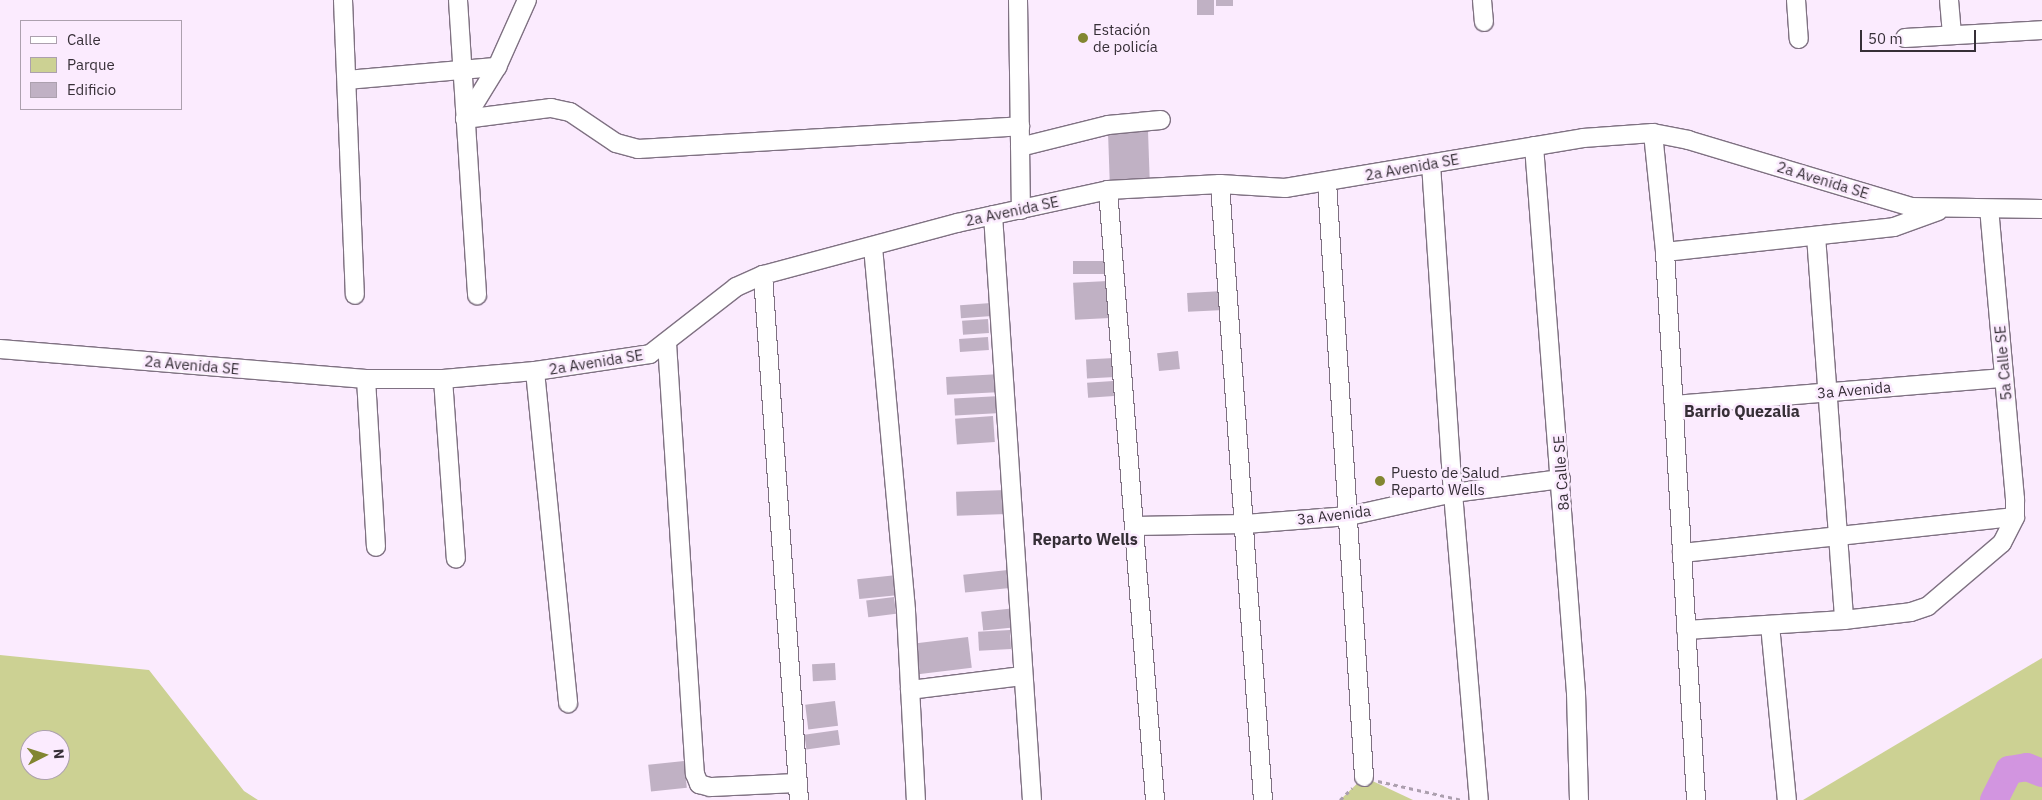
<!DOCTYPE html>
<meta charset="utf-8">
<style>
body{margin:0}
#map{position:relative;width:2042px;height:800px;overflow:hidden;background:#fbebfe;font-family:"IBM Plex Sans",sans-serif}
div>[style]{position:absolute}
[style*='--x']{left:calc(var(--x)*1px);top:calc(var(--y)*1px);width:calc(var(--w)*1px);rotate:calc(var(--a)*1deg)}
.green>*{inset:0;background:#ccd193}
.river>*{height:28px;margin:-14px;padding:0 14px;transform-origin:14px;border-radius:14px;background:#d295e0}
.building>*{inset:0;background:#c0b1c4;transform-origin:0 0}
.path>*{height:2.5px;margin-top:-1.25px;transform-origin:0;background:repeating-linear-gradient(90deg,#ac9fae 0 4px,transparent 0 8px)}
.roads{filter:drop-shadow(1px 0 #7f7182) drop-shadow(-1px 0 #7f7182) drop-shadow(0 1px #7f7182) drop-shadow(0 -1px #7f7182)}
.minor>*{height:18px;margin:-9px;padding:0 9px;transform-origin:9px;border-radius:9px;background:#fff}
.dots>*{width:14px;height:14px;translate:-50% -50%;box-sizing:border-box;border:2px solid #fbebfe;border-radius:50%}
span{translate:-50% -50%;white-space:nowrap;text-align:center;line-height:1.15;-webkit-text-stroke:5px #fbebfe;paint-order:stroke}
.poi-label{font-size:15px;color:#362f37}
.left{translate:0 -50%;text-align:left}
.street-label{font-size:15px;color:#362f37}
.neighbourhood-label{font-size:16px;color:#362f37;font-weight:700}
.legend{position:absolute;left:20px;top:20px;width:162px;height:90px;box-sizing:border-box;background:#fbebfe;border:1px solid #aca0ae;margin:0;padding:6px 9px;list-style:none;font-size:15px;color:#362f37}
.legend li{display:flex;align-items:center;gap:10px;height:25px}
.legend b{width:25px;border:1px solid #aca0ae}
.north{position:absolute;left:20px;top:730px;width:50px;height:50px;box-sizing:border-box;background:#fbebfe;border:1px solid #aca0ae;border-radius:50%;rotate:85deg;font-size:14px;font-weight:700;line-height:20px;text-align:center;color:#362f37}
.north::after{content:'';display:block;margin:auto;width:18px;height:22px;background:#828631;clip-path:polygon(50% 0,100% 100%,50% 72%,0 100%)}
.scale{position:absolute;left:1860px;top:30px;width:116px;height:22px;box-sizing:border-box;border:2px solid #362f37;border-top:0;padding-left:6px;font-size:15px;line-height:18px;white-space:nowrap;color:#362f37;-webkit-text-stroke:4px #fbebfe;paint-order:stroke}
</style>
<div id="map">
<div class="green">
<i style="clip-path:polygon(evenodd,0 655px,149px 670px,244px 791px,258px 800px,0 800px,0 655px,30px 740px,60px 740px,60px 770px,30px 770px,30px 740px)"></i>
<i style="clip-path:polygon(2042px 658px,2042px 800px,1803px 800px)"></i>
<i style="clip-path:polygon(1364px 777px,1413px 800px,1340px 800px)"></i>
</div>
<div class="river">
<i style="--x:1994;--y:800;--w:34;--a:-63"></i>
<i style="--x:2009;--y:770;--w:18;--a:-9"></i>
<i style="--x:2027;--y:767;--w:16;--a:22"></i>
</div>
<div class="building">
<i style="left:1197px;top:0;width:17px;height:15px"></i>
<i style="left:1216px;top:0;width:17px;height:6px"></i>
<i style="left:1148px;top:131px;width:49px;height:40px;rotate:88deg"></i>
<i style="left:1105px;top:261px;width:13px;height:32px;rotate:90deg"></i>
<i style="left:1108px;top:281px;width:37px;height:35px;rotate:87deg"></i>
<i style="left:1223px;top:291px;width:19px;height:36px;rotate:87deg"></i>
<i style="left:991px;top:303px;width:13px;height:31px;rotate:86deg"></i>
<i style="left:988px;top:319px;width:14px;height:26px;rotate:86deg"></i>
<i style="left:988px;top:337px;width:13px;height:29px;rotate:86deg"></i>
<i style="left:1178px;top:351px;width:18px;height:21px;rotate:84deg"></i>
<i style="left:1114px;top:358px;width:19px;height:28px;rotate:87deg"></i>
<i style="left:1001px;top:374px;width:18px;height:55px;rotate:87deg"></i>
<i style="left:1113px;top:381px;width:15px;height:26px;rotate:86deg"></i>
<i style="left:1000px;top:396px;width:17px;height:46px;rotate:87deg"></i>
<i style="left:993px;top:416px;width:26px;height:38px;rotate:86deg"></i>
<i style="left:1006px;top:490px;width:24px;height:50px;rotate:88deg"></i>
<i style="left:1008px;top:570px;width:18px;height:45px;rotate:84deg"></i>
<i style="left:897px;top:575px;width:20px;height:40px;rotate:84deg"></i>
<i style="left:894px;top:597px;width:17px;height:28px;rotate:83deg"></i>
<i style="left:1016px;top:608px;width:19px;height:35px;rotate:84deg"></i>
<i style="left:1010px;top:630px;width:19px;height:32px;rotate:87deg"></i>
<i style="left:968px;top:637px;width:31px;height:54px;rotate:83deg"></i>
<i style="left:835px;top:663px;width:17px;height:23px;rotate:87deg"></i>
<i style="left:835px;top:701px;width:25px;height:30px;rotate:83deg"></i>
<i style="left:838px;top:730px;width:15px;height:34px;rotate:82deg"></i>
<i style="left:684px;top:761px;width:27px;height:36px;rotate:84deg"></i>
</div>
<div class="path">
<i style="--x:1378;--y:781;--w:86;--a:12.7"></i>
<i style="--x:1340;--y:800;--w:17;--a:-45"></i>
</div>
<div class="roads">
<div class="minor">
<i style="--x:343;--y:0;--w:295;--a:87.7"></i>
<i style="--x:458;--y:0;--w:296;--a:86.3"></i>
<i style="--x:1018;--y:0;--w:210;--a:89.2"></i>
<i style="--x:1482;--y:0;--w:22;--a:85"></i>
<i style="--x:1796;--y:0;--w:39;--a:86"></i>
<i style="--x:1949;--y:0;--w:34;--a:85"></i>
<i style="--x:1905;--y:38;--w:137;--a:-3.3"></i>
<i style="--x:347;--y:80;--w:151;--a:-5"></i>
<i style="--x:497;--y:67;--w:73;--a:-65.9"></i>
<i style="--x:465;--y:119;--w:87;--a:-7.3"></i>
<i style="--x:551;--y:108;--w:19;--a:12"></i>
<i style="--x:570;--y:112;--w:55;--a:34"></i>
<i style="--x:616;--y:143;--w:23;--a:15"></i>
<i style="--x:638;--y:149;--w:383;--a:-3.4"></i>
<i style="--x:465;--y:119;--w:61;--a:-58.4"></i>
<i style="--x:1653;--y:133;--w:120;--a:84.2"></i>
<i style="--x:1665;--y:252;--w:549;--a:86.76"></i>
<i style="--x:1534;--y:146;--w:549;--a:85.61"></i>
<i style="--x:1576;--y:693;--w:107;--a:88.4"></i>
<i style="--x:1020;--y:147;--w:91;--a:-14"></i>
<i style="--x:1108;--y:125;--w:53;--a:-5.4"></i>
<i style="--x:1431;--y:164;--w:330;--a:86.2"></i>
<i style="--x:1453;--y:493;--w:308;--a:85.2"></i>
<i style="--x:1327;--y:182;--w:596;--a:86.44"></i>
<i style="--x:1220;--y:184;--w:617;--a:86.01"></i>
<i style="--x:1108;--y:190;--w:612;--a:85.59"></i>
<i style="--x:993;--y:215;--w:586;--a:86.19"></i>
<i style="--x:1816;--y:236;--w:385;--a:85.8"></i>
<i style="--x:873;--y:247;--w:365;--a:84.8"></i>
<i style="--x:906;--y:611;--w:189;--a:87"></i>
<i style="--x:1665;--y:252;--w:230;--a:-6.2"></i>
<i style="--x:1894;--y:227;--w:47;--a:-20"></i>
<i style="--x:763;--y:275;--w:526;--a:86.08"></i>
<i style="--x:667;--y:343;--w:432;--a:86.3"></i>
<i style="--x:695;--y:774;--w:11;--a:68"></i>
<i style="--x:699;--y:784;--w:11;--a:15"></i>
<i style="--x:710;--y:787;--w:88;--a:-2.6"></i>
<i style="--x:0;--y:349;--w:367;--a:4.7"></i>
<i style="--x:366;--y:379;--w:77;--a:0"></i>
<i style="--x:443;--y:379;--w:92;--a:-5"></i>
<i style="--x:535;--y:371;--w:116;--a:-8.4"></i>
<i style="--x:650;--y:354;--w:109;--a:-37.9"></i>
<i style="--x:736;--y:287;--w:30;--a:-24"></i>
<i style="--x:763;--y:275;--w:201;--a:-15"></i>
<i style="--x:957;--y:223;--w:155;--a:-12.3"></i>
<i style="--x:1108;--y:190;--w:112;--a:-3.1"></i>
<i style="--x:1220;--y:184;--w:65;--a:3.5"></i>
<i style="--x:1285;--y:188;--w:302;--a:-9.5"></i>
<i style="--x:1583;--y:138;--w:70;--a:-4.1"></i>
<i style="--x:1653;--y:133;--w:36;--a:11"></i>
<i style="--x:1688;--y:140;--w:233;--a:16.7"></i>
<i style="--x:1911;--y:207;--w:131;--a:0.9"></i>
<i style="--x:535;--y:371;--w:334;--a:84.3"></i>
<i style="--x:366;--y:379;--w:168;--a:86.6"></i>
<i style="--x:443;--y:379;--w:180;--a:85.9"></i>
<i style="--x:1674;--y:405;--w:331;--a:-4.7"></i>
<i style="--x:1135;--y:526;--w:110;--a:-1"></i>
<i style="--x:1245;--y:524;--w:104;--a:-4.4"></i>
<i style="--x:1349;--y:516;--w:107;--a:-12.5"></i>
<i style="--x:1453;--y:493;--w:109;--a:-7.4"></i>
<i style="--x:1682;--y:553;--w:335;--a:-6.2"></i>
<i style="--x:1770;--y:625;--w:176;--a:84.5"></i>
<i style="--x:1686;--y:630;--w:158;--a:-3.6"></i>
<i style="--x:1844;--y:620;--w:67;--a:-6.8"></i>
<i style="--x:1911;--y:612;--w:18;--a:-19"></i>
<i style="--x:1928;--y:606;--w:97;--a:-40.4"></i>
<i style="--x:2002;--y:543;--w:29;--a:-63"></i>
<i style="--x:2015;--y:517;--w:18;--a:-90"></i>
<i style="--x:2015;--y:499;--w:290;--a:-95.1"></i>
<i style="--x:910;--y:690;--w:114;--a:-7.1"></i>
</div>
</div>
<div class="dots">
<i style="left:1083px;top:38px;background:#828631"></i>
<i style="left:1380px;top:481px;background:#828631"></i>
</div>
<div class="poi-label">
<span class="left" style="left:1093px;top:38px">Estación<br>de policía</span>
<span class="left" style="left:1391px;top:481px">Puesto de Salud<br>Reparto Wells</span>
</div>
<div class="street-label">
<span style="left:1412px;top:167px;rotate:-10deg">2a Avenida SE</span>
<span style="left:1823px;top:180px;rotate:17deg">2a Avenida SE</span>
<span style="left:1012px;top:211px;rotate:-12deg">2a Avenida SE</span>
<span style="left:596px;top:362px;rotate:-9deg">2a Avenida SE</span>
<span style="left:2003px;top:363px;rotate:-95deg">5a Calle SE</span>
<span style="left:192px;top:365px;rotate:5deg">2a Avenida SE</span>
<span style="left:1854px;top:390px;rotate:-5deg">3a Avenida</span>
<span style="left:1561px;top:473px;rotate:-94deg">8a Calle SE</span>
<span style="left:1334px;top:515px;rotate:-7deg">3a Avenida</span>
</div>
<div class="neighbourhood-label">
<span style="left:1742px;top:411px">Barrio Quezalia</span>
<span style="left:1085px;top:539px">Reparto Wells</span>
</div>
<ul class="legend">
<li><b style="height:6px;background:#fff"></b>Calle</li>
<li><b style="height:14px;background:#ccd193"></b>Parque</li>
<li><b style="height:14px;background:#c0b1c4"></b>Edificio</li>
</ul>
<div class="north">N</div>
<div class="scale">50 m</div>
</div>
